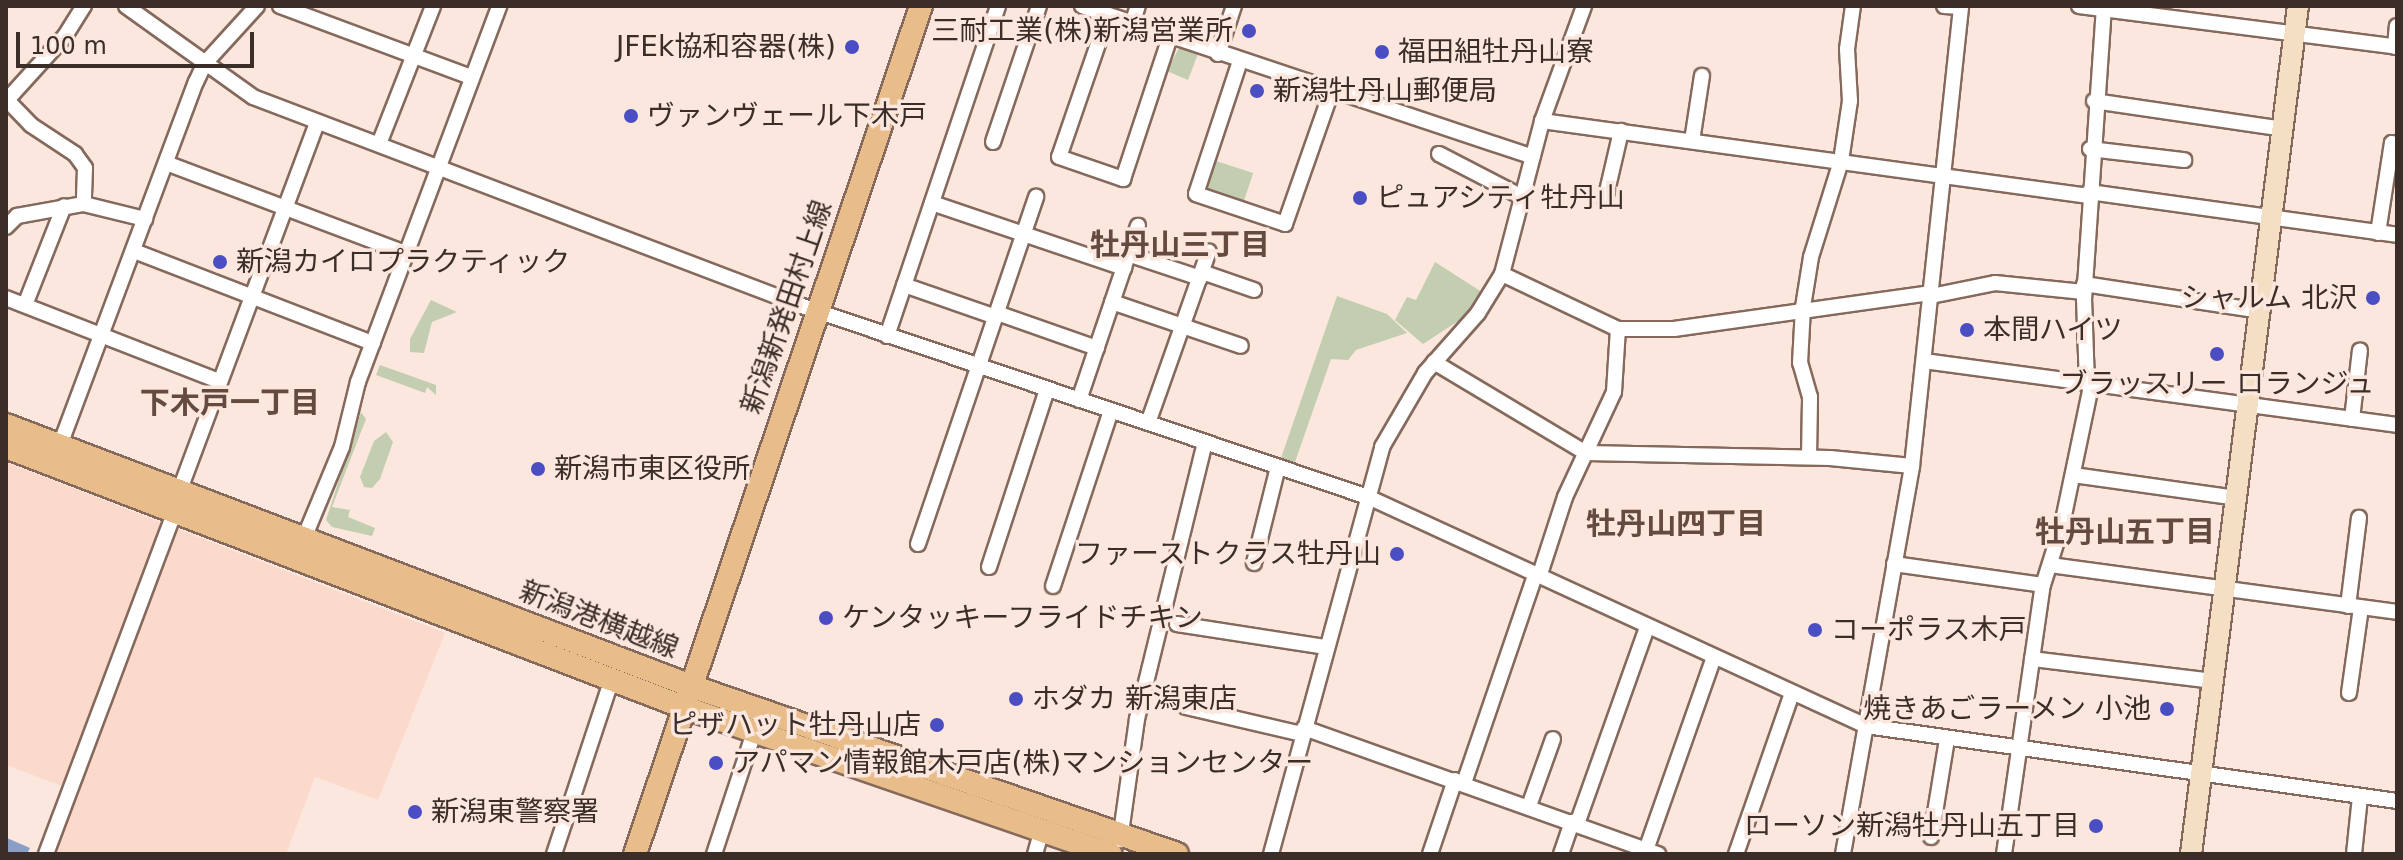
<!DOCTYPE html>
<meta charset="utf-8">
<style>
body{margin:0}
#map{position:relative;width:2403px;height:860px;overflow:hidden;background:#fbe7de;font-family:"DejaVu Sans","Noto Sans JP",sans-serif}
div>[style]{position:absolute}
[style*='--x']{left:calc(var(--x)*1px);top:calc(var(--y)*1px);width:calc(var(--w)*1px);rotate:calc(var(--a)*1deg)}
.built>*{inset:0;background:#fbdacc}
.green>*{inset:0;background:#c3ceb0;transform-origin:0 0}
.water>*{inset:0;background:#8b9fc6}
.roads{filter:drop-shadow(2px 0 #85695c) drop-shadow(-2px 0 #85695c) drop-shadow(0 2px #85695c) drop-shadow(0 -2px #85695c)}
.street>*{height:14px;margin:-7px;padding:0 7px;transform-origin:7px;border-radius:7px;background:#fff}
.secondary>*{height:20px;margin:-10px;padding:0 10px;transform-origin:10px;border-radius:10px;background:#f4dec4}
.primary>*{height:22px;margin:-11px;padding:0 11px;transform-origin:11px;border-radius:11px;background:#e8bd8a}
.dots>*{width:22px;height:22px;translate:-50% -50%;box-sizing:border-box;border:4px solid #fbe7de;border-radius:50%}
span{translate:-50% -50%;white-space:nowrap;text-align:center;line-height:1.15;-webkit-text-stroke:7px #fbe7de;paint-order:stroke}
.poi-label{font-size:28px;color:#3b2e29}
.right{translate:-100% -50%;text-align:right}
.left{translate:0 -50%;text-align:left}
.street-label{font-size:28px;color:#3b2e29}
.neighbourhood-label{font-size:30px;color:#654a3f;font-weight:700}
.frame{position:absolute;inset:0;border:8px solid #3b2e29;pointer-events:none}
.scale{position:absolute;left:16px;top:32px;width:238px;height:36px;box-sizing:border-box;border:4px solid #3b2e29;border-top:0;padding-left:10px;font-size:24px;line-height:28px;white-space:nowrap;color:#3b2e29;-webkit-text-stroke:6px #fbe7de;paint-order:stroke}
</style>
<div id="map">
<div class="built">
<i style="clip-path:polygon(6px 462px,445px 633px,378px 800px,315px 777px,286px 854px,54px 854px,78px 792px,6px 765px)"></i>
</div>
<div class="green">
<i style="clip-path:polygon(1181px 44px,1199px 51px,1188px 80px,1167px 71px)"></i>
<i style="left:1216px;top:161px;width:39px;height:31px;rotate:18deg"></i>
<i style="clip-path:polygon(1435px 262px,1485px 294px,1466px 316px,1423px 344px,1395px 320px,1407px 297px,1416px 300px)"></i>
<i style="clip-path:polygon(1337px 296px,1387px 314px,1407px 333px,1356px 350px,1348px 360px,1331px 359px,1295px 462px,1281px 458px)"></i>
<i style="clip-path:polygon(431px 300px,457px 312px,432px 322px,424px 353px,410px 352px,410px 339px)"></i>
<i style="clip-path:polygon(380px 365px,436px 385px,436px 395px,427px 387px,425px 393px,376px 375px)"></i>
<i style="clip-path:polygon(361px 412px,366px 419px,332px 507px,350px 510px,348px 517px,375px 528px,372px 536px,332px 527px,326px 520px)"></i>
<i style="clip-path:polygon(386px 432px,393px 442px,380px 479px,372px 488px,364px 487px,360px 477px,374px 441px)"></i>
</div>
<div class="water">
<i style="clip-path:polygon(7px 838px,30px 848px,27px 854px,6px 854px)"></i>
</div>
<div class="roads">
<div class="street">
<i style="--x:126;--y:6;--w:156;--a:35.6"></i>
<i style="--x:253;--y:97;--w:587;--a:20.84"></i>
<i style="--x:802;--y:306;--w:597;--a:18.65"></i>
<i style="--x:1368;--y:497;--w:548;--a:24.69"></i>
<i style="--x:1866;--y:726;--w:536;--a:8.04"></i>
<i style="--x:280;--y:6;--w:204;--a:20.4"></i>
<i style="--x:1082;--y:6;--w:475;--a:18.5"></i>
<i style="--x:1944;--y:6;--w:17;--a:3"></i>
<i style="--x:2079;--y:6;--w:321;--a:7.3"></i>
<i style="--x:1108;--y:15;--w:150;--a:109"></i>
<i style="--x:1059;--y:157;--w:68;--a:19"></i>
<i style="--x:1123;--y:179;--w:150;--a:-71.7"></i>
<i style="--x:1132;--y:24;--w:19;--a:-72"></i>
<i style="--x:2395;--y:47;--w:21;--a:-85"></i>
<i style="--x:1218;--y:54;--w:51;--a:-71.6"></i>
<i style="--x:1240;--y:61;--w:140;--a:108.3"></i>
<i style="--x:1196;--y:194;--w:94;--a:18.6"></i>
<i style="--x:1285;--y:224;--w:139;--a:-70.7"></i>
<i style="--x:6;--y:99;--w:36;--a:46"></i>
<i style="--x:31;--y:125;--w:53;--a:33.4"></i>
<i style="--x:75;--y:154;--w:17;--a:54"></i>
<i style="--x:85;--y:168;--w:36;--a:92"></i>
<i style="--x:7;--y:100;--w:86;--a:-47.8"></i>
<i style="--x:65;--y:36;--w:36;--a:-58"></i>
<i style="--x:2094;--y:101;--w:191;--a:8.4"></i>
<i style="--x:1542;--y:121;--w:552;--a:7.81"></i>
<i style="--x:1692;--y:141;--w:66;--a:-81.3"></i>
<i style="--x:993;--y:142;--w:144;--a:-71.3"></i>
<i style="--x:379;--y:144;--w:148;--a:-68.6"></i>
<i style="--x:2090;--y:149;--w:95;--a:6.7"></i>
<i style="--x:1439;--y:154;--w:93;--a:27.4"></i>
<i style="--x:166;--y:163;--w:255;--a:20.6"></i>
<i style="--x:2089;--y:192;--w:311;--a:7.9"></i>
<i style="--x:1605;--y:200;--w:71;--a:-76.9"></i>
<i style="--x:932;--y:203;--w:203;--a:18.7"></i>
<i style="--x:6;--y:227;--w:16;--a:-45"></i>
<i style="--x:17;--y:216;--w:68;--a:-10.2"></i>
<i style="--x:84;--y:204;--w:63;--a:13.8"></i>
<i style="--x:2378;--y:233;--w:91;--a:-81.2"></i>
<i style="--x:2392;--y:143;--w:5;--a:11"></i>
<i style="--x:134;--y:251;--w:256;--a:21.1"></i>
<i style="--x:1128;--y:254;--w:76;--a:18.4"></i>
<i style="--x:1202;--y:272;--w:55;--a:19.1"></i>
<i style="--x:1502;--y:274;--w:128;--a:25.4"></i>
<i style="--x:1618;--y:329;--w:56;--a:0"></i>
<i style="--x:1674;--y:329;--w:260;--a:-8"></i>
<i style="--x:2084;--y:284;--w:178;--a:8.7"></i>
<i style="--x:904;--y:285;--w:97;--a:19.2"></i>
<i style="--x:1931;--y:296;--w:65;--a:-11.5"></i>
<i style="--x:1995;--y:283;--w:89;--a:5.8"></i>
<i style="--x:6;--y:298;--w:229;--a:21.3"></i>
<i style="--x:1112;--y:302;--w:136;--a:18.8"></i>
<i style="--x:25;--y:305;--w:106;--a:-68.5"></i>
<i style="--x:997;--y:313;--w:106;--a:19.3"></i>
<i style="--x:887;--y:336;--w:348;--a:-71.4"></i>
<i style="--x:1924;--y:361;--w:477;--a:7.7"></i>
<i style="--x:1434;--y:362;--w:177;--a:30.9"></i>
<i style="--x:1586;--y:453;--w:244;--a:1.2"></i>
<i style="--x:1830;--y:458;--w:82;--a:5.6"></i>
<i style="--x:2087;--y:384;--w:84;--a:-92"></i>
<i style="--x:2084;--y:300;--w:295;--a:-86.1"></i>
<i style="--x:1079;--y:400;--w:184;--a:-71.3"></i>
<i style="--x:2352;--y:419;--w:69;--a:-83.4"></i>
<i style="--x:1148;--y:423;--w:182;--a:-70.5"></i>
<i style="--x:57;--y:453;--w:396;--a:-69.5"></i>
<i style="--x:196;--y:82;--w:21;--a:-65"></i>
<i style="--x:205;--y:63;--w:77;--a:-47.6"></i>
<i style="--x:1809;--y:457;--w:60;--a:-89"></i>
<i style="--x:1810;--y:397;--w:35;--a:-106"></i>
<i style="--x:1800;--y:363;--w:56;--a:-86.9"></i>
<i style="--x:1803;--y:307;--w:51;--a:-80.9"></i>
<i style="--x:1811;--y:257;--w:101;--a:-72.6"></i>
<i style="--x:1841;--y:161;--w:61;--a:-81.5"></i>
<i style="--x:1850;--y:101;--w:52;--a:-93.3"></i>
<i style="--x:1847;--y:49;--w:43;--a:-82.1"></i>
<i style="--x:2073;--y:475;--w:165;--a:8"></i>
<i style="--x:179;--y:492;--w:395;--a:-69.5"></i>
<i style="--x:302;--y:543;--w:104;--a:-67.4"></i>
<i style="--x:342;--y:447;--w:67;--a:-76.2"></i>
<i style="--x:358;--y:382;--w:402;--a:-69.4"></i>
<i style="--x:918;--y:544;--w:367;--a:-71.2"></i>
<i style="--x:1254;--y:563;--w:99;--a:-76"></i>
<i style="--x:1894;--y:564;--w:150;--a:8"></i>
<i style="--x:2050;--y:565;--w:350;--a:7.7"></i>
<i style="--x:989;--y:567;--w:186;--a:-71.9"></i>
<i style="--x:1540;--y:574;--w:81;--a:-72"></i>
<i style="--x:1565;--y:497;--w:116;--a:-65"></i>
<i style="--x:1614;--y:392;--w:63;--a:-86.4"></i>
<i style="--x:1053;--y:586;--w:184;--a:-71.7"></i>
<i style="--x:2348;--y:606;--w:89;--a:-82.9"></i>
<i style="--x:1177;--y:624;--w:151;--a:8.8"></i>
<i style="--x:2032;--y:659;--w:182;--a:6.9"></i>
<i style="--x:2349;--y:693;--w:86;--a:-82"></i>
<i style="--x:1186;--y:707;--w:119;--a:13.1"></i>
<i style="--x:1304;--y:728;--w:376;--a:19.6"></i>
<i style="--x:1464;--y:783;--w:222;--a:-71.1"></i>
<i style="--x:1529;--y:806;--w:71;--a:-70.3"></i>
<i style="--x:1577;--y:824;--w:209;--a:-70.4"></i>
<i style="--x:1931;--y:837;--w:99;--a:-80.7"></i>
<i style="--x:1120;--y:840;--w:122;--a:-82"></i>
<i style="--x:1137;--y:719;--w:285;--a:-76.2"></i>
<i style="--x:1646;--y:850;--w:205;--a:-70.6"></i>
<i style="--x:46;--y:854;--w:366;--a:-69.4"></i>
<i style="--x:554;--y:854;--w:184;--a:-71.7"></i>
<i style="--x:714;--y:854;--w:132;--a:-71.8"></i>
<i style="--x:1035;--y:854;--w:25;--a:-74"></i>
<i style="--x:1271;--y:854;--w:422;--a:-74.7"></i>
<i style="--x:1382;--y:447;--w:86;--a:-59.8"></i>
<i style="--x:1425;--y:373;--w:80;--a:-48.5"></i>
<i style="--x:1478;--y:313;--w:46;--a:-58.4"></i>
<i style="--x:1502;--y:274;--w:158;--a:-75.3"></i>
<i style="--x:1542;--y:121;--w:122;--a:-69.9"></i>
<i style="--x:1430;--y:854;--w:78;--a:-71.3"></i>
<i style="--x:1561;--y:854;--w:34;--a:-71"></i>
<i style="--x:1736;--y:854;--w:170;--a:-70.8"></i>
<i style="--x:1843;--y:854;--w:394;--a:-79.9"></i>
<i style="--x:1912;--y:466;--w:463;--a:-83.9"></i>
<i style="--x:2004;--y:854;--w:272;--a:-81.8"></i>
<i style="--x:2043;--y:585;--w:63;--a:-72.4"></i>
<i style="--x:2062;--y:525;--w:142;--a:-78.2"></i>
<i style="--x:2354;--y:854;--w:57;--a:-84"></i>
</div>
<div class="secondary">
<i style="--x:2191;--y:854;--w:855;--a:-82.81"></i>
</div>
<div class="primary">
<i style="--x:6;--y:425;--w:736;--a:20.85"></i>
<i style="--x:694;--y:687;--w:511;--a:19.07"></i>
<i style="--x:6;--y:447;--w:728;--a:21"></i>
<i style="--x:686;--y:708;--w:449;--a:19"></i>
<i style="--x:635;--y:854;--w:895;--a:-71.36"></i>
</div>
</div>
<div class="dots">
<i style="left:1249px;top:31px;background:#4b4ec3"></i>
<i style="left:852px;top:47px;background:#4b4ec3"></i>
<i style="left:1382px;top:52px;background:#4b4ec3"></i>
<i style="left:1257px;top:91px;background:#4b4ec3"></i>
<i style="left:631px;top:116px;background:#4b4ec3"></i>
<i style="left:1360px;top:198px;background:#4b4ec3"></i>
<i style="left:220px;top:262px;background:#4b4ec3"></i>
<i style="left:2373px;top:298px;background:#4b4ec3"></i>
<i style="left:1967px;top:330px;background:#4b4ec3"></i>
<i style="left:2217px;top:354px;background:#4b4ec3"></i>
<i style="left:538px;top:469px;background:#4b4ec3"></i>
<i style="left:1397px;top:554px;background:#4b4ec3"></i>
<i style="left:826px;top:618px;background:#4b4ec3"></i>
<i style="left:1815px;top:630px;background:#4b4ec3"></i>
<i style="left:1016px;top:699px;background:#4b4ec3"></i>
<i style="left:2167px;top:709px;background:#4b4ec3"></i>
<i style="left:937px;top:725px;background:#4b4ec3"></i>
<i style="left:716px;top:763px;background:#4b4ec3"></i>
<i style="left:415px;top:812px;background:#4b4ec3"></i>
<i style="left:2096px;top:826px;background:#4b4ec3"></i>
</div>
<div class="poi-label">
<span class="right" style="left:1233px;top:31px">三耐工業(株)新潟営業所</span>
<span class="right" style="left:836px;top:47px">JFEk協和容器(株)</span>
<span class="left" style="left:1398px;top:52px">福田組牡丹山寮</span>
<span class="left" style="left:1273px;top:91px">新潟牡丹山郵便局</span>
<span class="left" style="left:647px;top:116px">ヴァンヴェール下木戸</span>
<span class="left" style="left:1376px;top:198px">ピュアシティ牡丹山</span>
<span class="left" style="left:236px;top:262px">新潟カイロプラクティック</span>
<span class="right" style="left:2357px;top:298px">シャルム 北沢</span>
<span class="left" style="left:1983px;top:330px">本間ハイツ</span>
<span style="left:2217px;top:384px">ブラッスリー ロランジュ</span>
<span class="left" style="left:554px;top:469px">新潟市東区役所</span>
<span class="right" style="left:1381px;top:554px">ファーストクラス牡丹山</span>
<span class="left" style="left:842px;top:618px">ケンタッキーフライドチキン</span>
<span class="left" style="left:1831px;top:630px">コーポラス木戸</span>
<span class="left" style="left:1032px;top:699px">ホダカ 新潟東店</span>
<span class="right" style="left:2151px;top:709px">焼きあごラーメン 小池</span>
<span class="right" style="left:921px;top:725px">ピザハット牡丹山店</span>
<span class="left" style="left:732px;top:763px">アパマン情報館木戸店(株)マンションセンター</span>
<span class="left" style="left:431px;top:812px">新潟東警察署</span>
<span class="right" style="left:2080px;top:826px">ローソン新潟牡丹山五丁目</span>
</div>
<div class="street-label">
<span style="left:787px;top:307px;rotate:-71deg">新潟新発田村上線</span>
<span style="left:599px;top:620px;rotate:21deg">新潟港横越線</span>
</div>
<div class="neighbourhood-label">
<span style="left:1180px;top:245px">牡丹山三丁目</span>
<span style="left:230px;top:403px">下木戸一丁目</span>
<span style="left:1676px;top:524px">牡丹山四丁目</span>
<span style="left:2125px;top:532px">牡丹山五丁目</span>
</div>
<div class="frame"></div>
<div class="scale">100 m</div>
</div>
